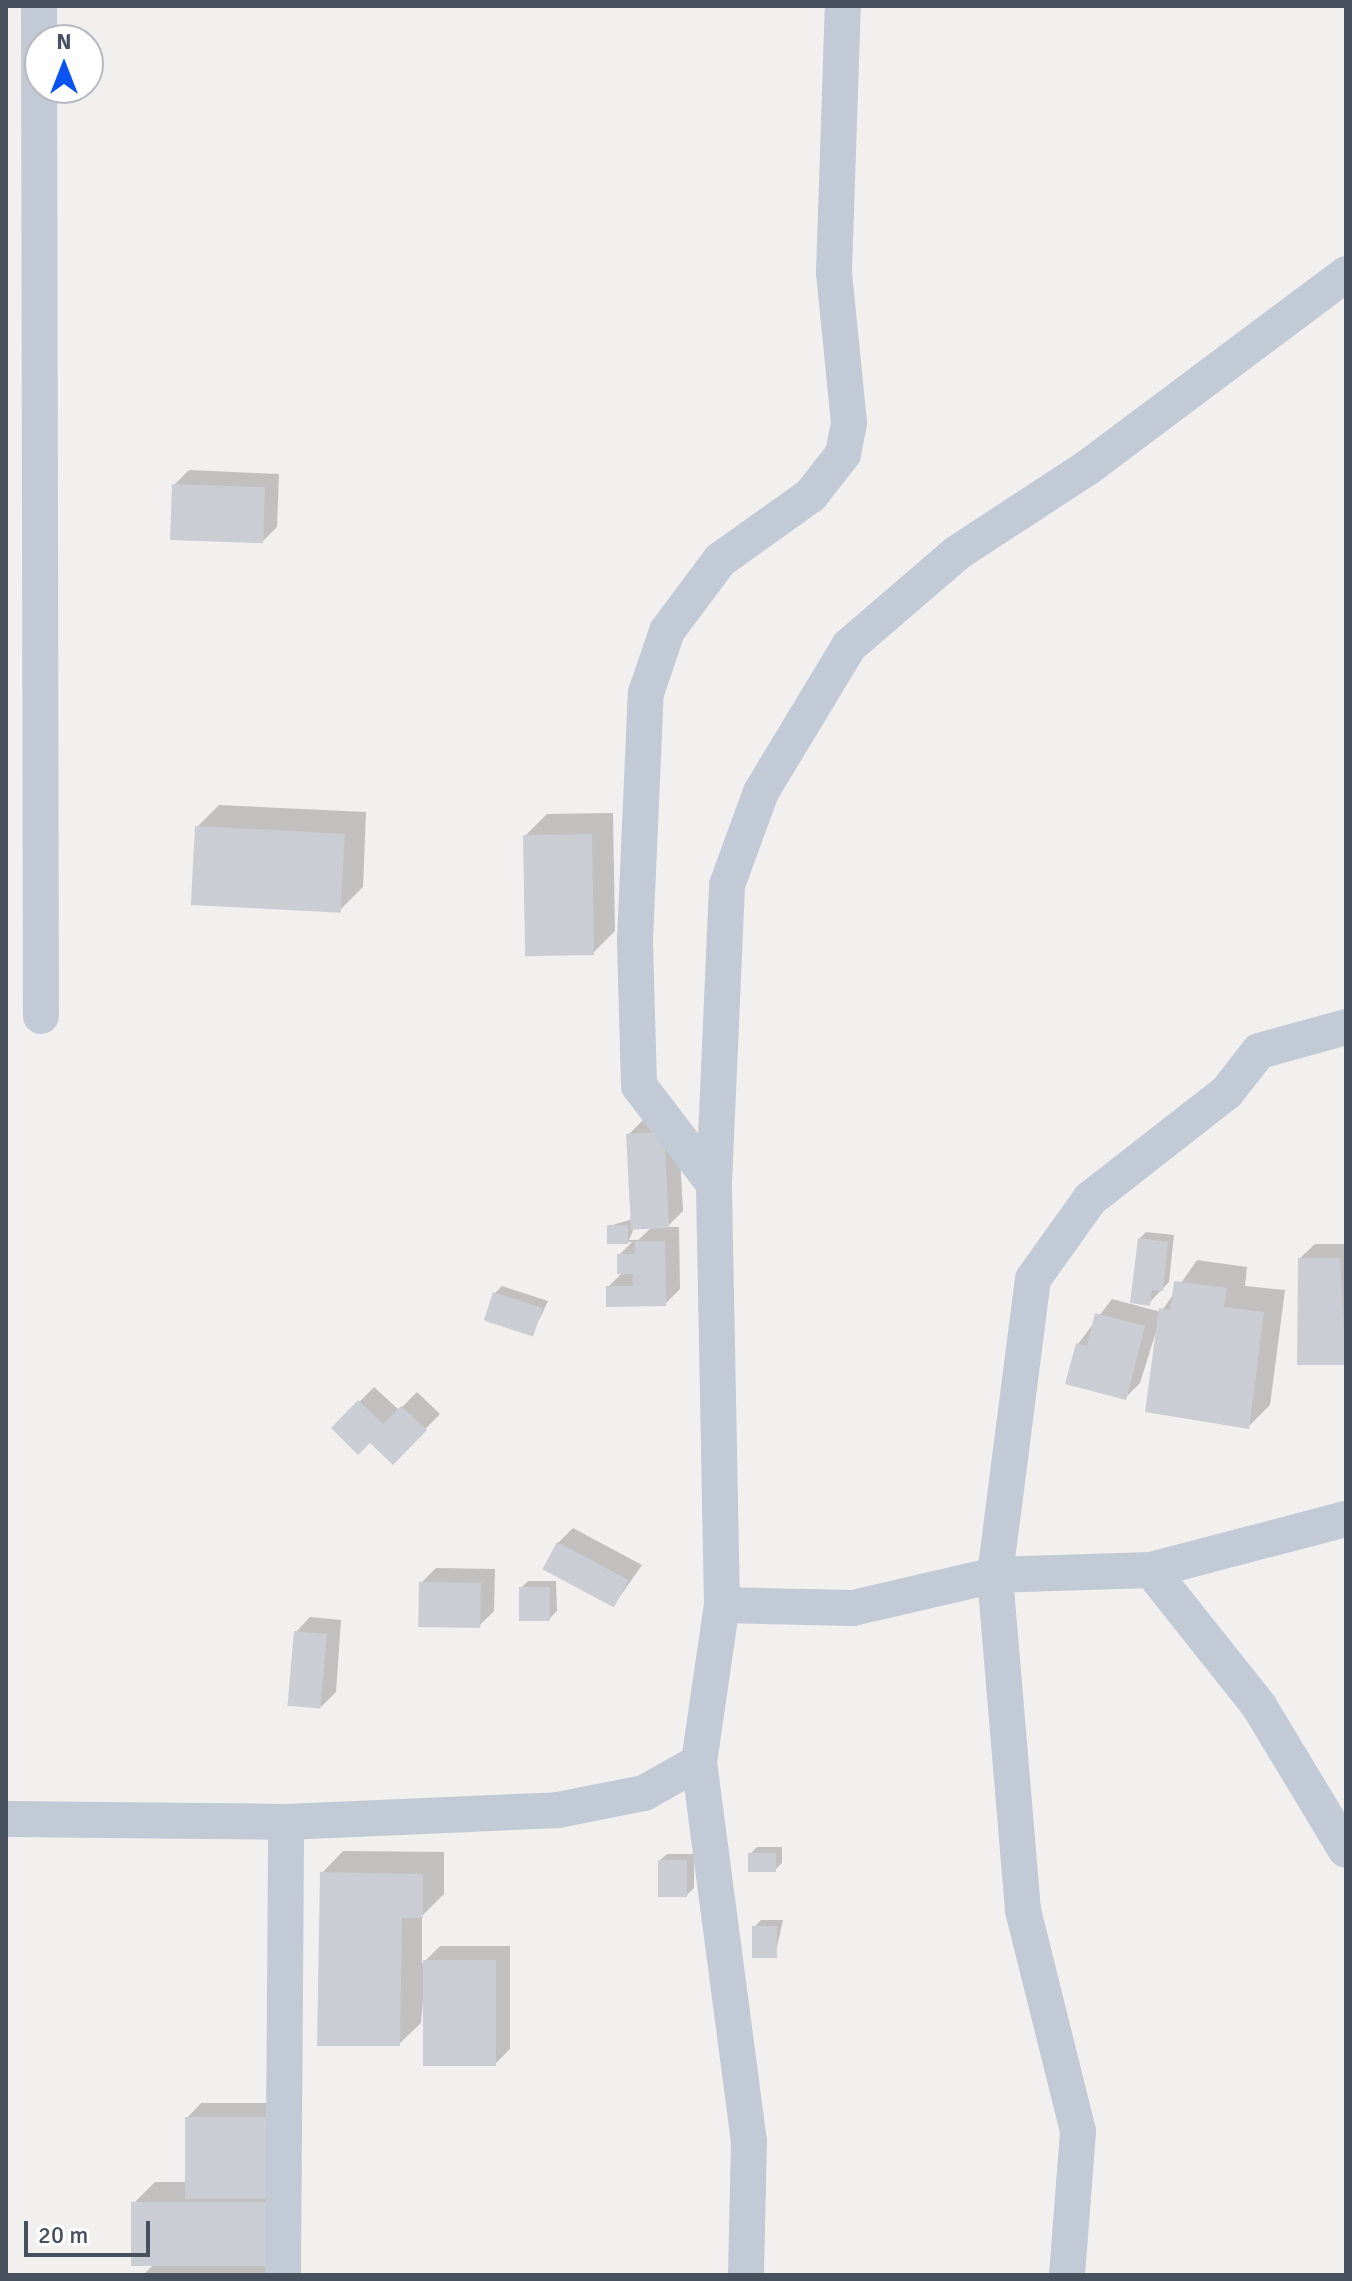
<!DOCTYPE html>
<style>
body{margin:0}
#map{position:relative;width:1352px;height:2281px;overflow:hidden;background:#f2f0ef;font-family:Signika,sans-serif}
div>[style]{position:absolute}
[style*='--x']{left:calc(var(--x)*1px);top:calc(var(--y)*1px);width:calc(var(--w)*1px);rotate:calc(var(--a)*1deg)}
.shadow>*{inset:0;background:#0003}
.building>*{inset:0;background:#cbcdd5;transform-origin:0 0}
.minor>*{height:36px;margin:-18px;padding:0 18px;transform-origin:18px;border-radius:18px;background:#c2cad6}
span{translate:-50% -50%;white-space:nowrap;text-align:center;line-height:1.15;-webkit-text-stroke:8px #fff;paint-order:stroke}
.frame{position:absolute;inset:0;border:8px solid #46505f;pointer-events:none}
.north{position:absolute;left:24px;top:24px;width:80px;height:80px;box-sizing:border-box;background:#fff;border:2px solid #b5b9bf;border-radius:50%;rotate:0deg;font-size:22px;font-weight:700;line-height:32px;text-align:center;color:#46505f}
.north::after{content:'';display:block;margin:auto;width:28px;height:36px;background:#0953f2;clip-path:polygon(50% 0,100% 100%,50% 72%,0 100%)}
.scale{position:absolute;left:24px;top:2221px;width:126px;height:36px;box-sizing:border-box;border:4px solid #46505f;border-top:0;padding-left:10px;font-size:24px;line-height:28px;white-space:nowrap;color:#46505f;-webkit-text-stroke:6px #fff;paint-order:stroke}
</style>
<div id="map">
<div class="shadow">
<i style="clip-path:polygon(189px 470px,279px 474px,277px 527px,262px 542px,174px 485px)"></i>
<i style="clip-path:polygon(219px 805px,366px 812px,363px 887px,341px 909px,197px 827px)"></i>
<i style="clip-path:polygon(613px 813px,615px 931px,593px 953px,525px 836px,547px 814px)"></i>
<i style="clip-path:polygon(evenodd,678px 1118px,683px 1211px,667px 1227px,679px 1227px,680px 1289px,665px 1304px,608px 1287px,623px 1272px,619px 1255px,632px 1242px,609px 1242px,609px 1226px,633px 1219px,628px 1135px,643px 1120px,678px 1118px,652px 1227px,638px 1240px,629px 1240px,634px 1228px,652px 1227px)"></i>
<i style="clip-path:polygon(1146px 1232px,1174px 1235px,1169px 1282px,1149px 1303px,1139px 1239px)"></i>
<i style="clip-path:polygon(1315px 1244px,1346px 1244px,1346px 1363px,1300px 1363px,1300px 1258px)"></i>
<i style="clip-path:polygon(1197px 1260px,1247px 1267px,1245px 1286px,1285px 1290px,1270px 1405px,1248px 1427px,1160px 1319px,1140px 1383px,1125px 1398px,1078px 1344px,1112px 1299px,1161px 1312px)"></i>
<i style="clip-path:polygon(502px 1286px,548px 1301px,532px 1335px,495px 1293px)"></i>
<i style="clip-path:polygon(374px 1387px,399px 1410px,417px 1392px,440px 1414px,393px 1462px,370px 1440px,334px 1428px)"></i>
<i style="clip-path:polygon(573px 1528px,642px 1565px,614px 1605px,558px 1543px)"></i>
<i style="clip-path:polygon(436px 1568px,495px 1569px,494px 1611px,479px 1626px,421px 1583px)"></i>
<i style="clip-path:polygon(528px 1581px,556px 1581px,557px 1611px,550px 1618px,521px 1588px)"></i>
<i style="clip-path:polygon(310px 1617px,341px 1620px,336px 1692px,321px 1707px,296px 1632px)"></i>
<i style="clip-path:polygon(757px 1847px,782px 1847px,782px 1863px,775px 1870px,750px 1854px)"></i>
<i style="clip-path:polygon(343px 1851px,444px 1852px,444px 1894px,422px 1916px,422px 1964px,440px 1946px,510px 1946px,510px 2049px,495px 2064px,425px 1977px,421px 2023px,399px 2044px,322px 1873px)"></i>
<i style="clip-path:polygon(667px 1854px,694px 1854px,694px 1888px,687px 1895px,660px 1860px)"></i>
<i style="clip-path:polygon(761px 1920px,783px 1920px,775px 1956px,754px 1927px)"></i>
<i style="clip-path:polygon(201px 2103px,282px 2103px,298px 2275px,143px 2275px,153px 2265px,133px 2204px,155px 2182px,187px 2182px,187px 2118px)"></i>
</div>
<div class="building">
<i style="left:172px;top:484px;width:93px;height:56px;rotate:2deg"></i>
<i style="left:195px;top:826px;width:150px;height:79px;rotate:3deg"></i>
<i style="left:592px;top:834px;width:121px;height:69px;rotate:89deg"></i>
<i style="left:664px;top:1132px;width:96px;height:38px;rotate:87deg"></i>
<i style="left:607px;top:1225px;width:21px;height:19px"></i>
<i style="clip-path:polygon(1138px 1238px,1168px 1242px,1163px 1291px,1152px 1290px,1150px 1306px,1130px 1303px)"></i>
<i style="clip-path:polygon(635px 1241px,665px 1241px,666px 1306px,606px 1307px,606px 1286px,633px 1286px,633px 1274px,617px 1274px,617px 1254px,635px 1254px)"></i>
<i style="clip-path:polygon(1298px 1258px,1340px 1258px,1346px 1365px,1297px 1365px)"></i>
<i style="clip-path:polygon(1174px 1281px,1227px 1288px,1224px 1307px,1264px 1312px,1249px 1429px,1145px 1412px,1159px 1308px,1170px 1310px)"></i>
<i style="left:493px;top:1292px;width:52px;height:30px;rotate:18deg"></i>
<i style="clip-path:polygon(1095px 1313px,1145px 1326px,1126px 1400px,1065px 1384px,1076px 1343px,1087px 1346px)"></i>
<i style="clip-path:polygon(358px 1400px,383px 1424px,401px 1406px,427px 1430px,393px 1465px,370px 1443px,358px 1455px,331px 1428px)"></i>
<i style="left:557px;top:1542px;width:81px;height:31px;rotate:28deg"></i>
<i style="left:419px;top:1582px;width:62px;height:45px;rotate:1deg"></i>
<i style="left:519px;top:1587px;width:31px;height:34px"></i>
<i style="left:294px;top:1631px;width:33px;height:75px;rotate:5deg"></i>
<i style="left:748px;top:1853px;width:28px;height:19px"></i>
<i style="left:658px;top:1860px;width:29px;height:37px"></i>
<i style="clip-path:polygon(320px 1872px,423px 1874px,423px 1918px,402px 1918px,400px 2046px,317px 2046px)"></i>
<i style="left:752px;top:1926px;width:25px;height:32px"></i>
<i style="left:423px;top:1960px;width:73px;height:106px"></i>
<i style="left:185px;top:2117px;width:83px;height:82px"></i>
<i style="left:273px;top:2202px;width:64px;height:142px;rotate:90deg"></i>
</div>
<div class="minor">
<i style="--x:39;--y:6;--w:1010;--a:89.89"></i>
<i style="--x:714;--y:1184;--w:123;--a:-127.4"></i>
<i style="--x:639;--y:1086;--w:146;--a:-91.6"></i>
<i style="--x:635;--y:940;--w:247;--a:-87.5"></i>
<i style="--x:646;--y:693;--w:65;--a:-71.3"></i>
<i style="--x:667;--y:631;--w:89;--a:-53.3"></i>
<i style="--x:720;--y:560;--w:112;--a:-35.5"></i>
<i style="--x:811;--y:495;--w:52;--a:-52"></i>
<i style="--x:843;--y:454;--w:32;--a:-79"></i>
<i style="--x:849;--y:423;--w:152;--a:-95.7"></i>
<i style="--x:834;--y:272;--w:266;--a:-88.1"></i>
<i style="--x:1151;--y:1570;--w:174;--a:51.5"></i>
<i style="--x:1259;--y:1706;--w:168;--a:58.9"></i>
<i style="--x:722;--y:1605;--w:131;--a:1.3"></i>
<i style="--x:853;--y:1608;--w:146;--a:-13.1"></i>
<i style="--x:995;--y:1575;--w:156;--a:-1.8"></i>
<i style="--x:1151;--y:1570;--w:202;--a:-14.7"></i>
<i style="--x:699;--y:1762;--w:382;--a:82.5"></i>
<i style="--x:749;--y:2141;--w:134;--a:91.3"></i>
<i style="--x:6;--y:1819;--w:280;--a:0.6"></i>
<i style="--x:286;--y:1822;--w:272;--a:-2.5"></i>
<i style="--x:558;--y:1810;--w:88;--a:-11.2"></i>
<i style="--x:644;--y:1793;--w:63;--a:-29.4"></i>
<i style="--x:699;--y:1762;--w:159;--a:-81.7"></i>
<i style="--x:722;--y:1605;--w:421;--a:-91.1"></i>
<i style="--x:714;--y:1184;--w:299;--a:-87.5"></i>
<i style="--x:727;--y:885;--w:99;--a:-69.9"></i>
<i style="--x:761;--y:792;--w:170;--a:-58.9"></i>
<i style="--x:849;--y:646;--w:143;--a:-40.7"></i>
<i style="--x:957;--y:553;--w:155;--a:-33.2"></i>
<i style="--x:1087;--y:468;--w:324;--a:-36.8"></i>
<i style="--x:283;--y:2275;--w:453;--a:-89.6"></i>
<i style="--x:1067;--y:2275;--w:144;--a:-85.6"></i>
<i style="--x:1078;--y:2131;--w:228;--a:-104"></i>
<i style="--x:1023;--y:1910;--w:336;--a:-94.8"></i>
<i style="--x:995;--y:1575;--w:298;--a:-82.7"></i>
<i style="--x:1033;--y:1279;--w:98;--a:-54.5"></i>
<i style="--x:1090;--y:1199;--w:174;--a:-38"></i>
<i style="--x:1227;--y:1092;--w:52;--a:-52"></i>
<i style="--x:1259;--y:1051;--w:90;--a:-15.4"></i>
</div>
<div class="frame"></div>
<div class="north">N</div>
<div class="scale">20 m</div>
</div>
